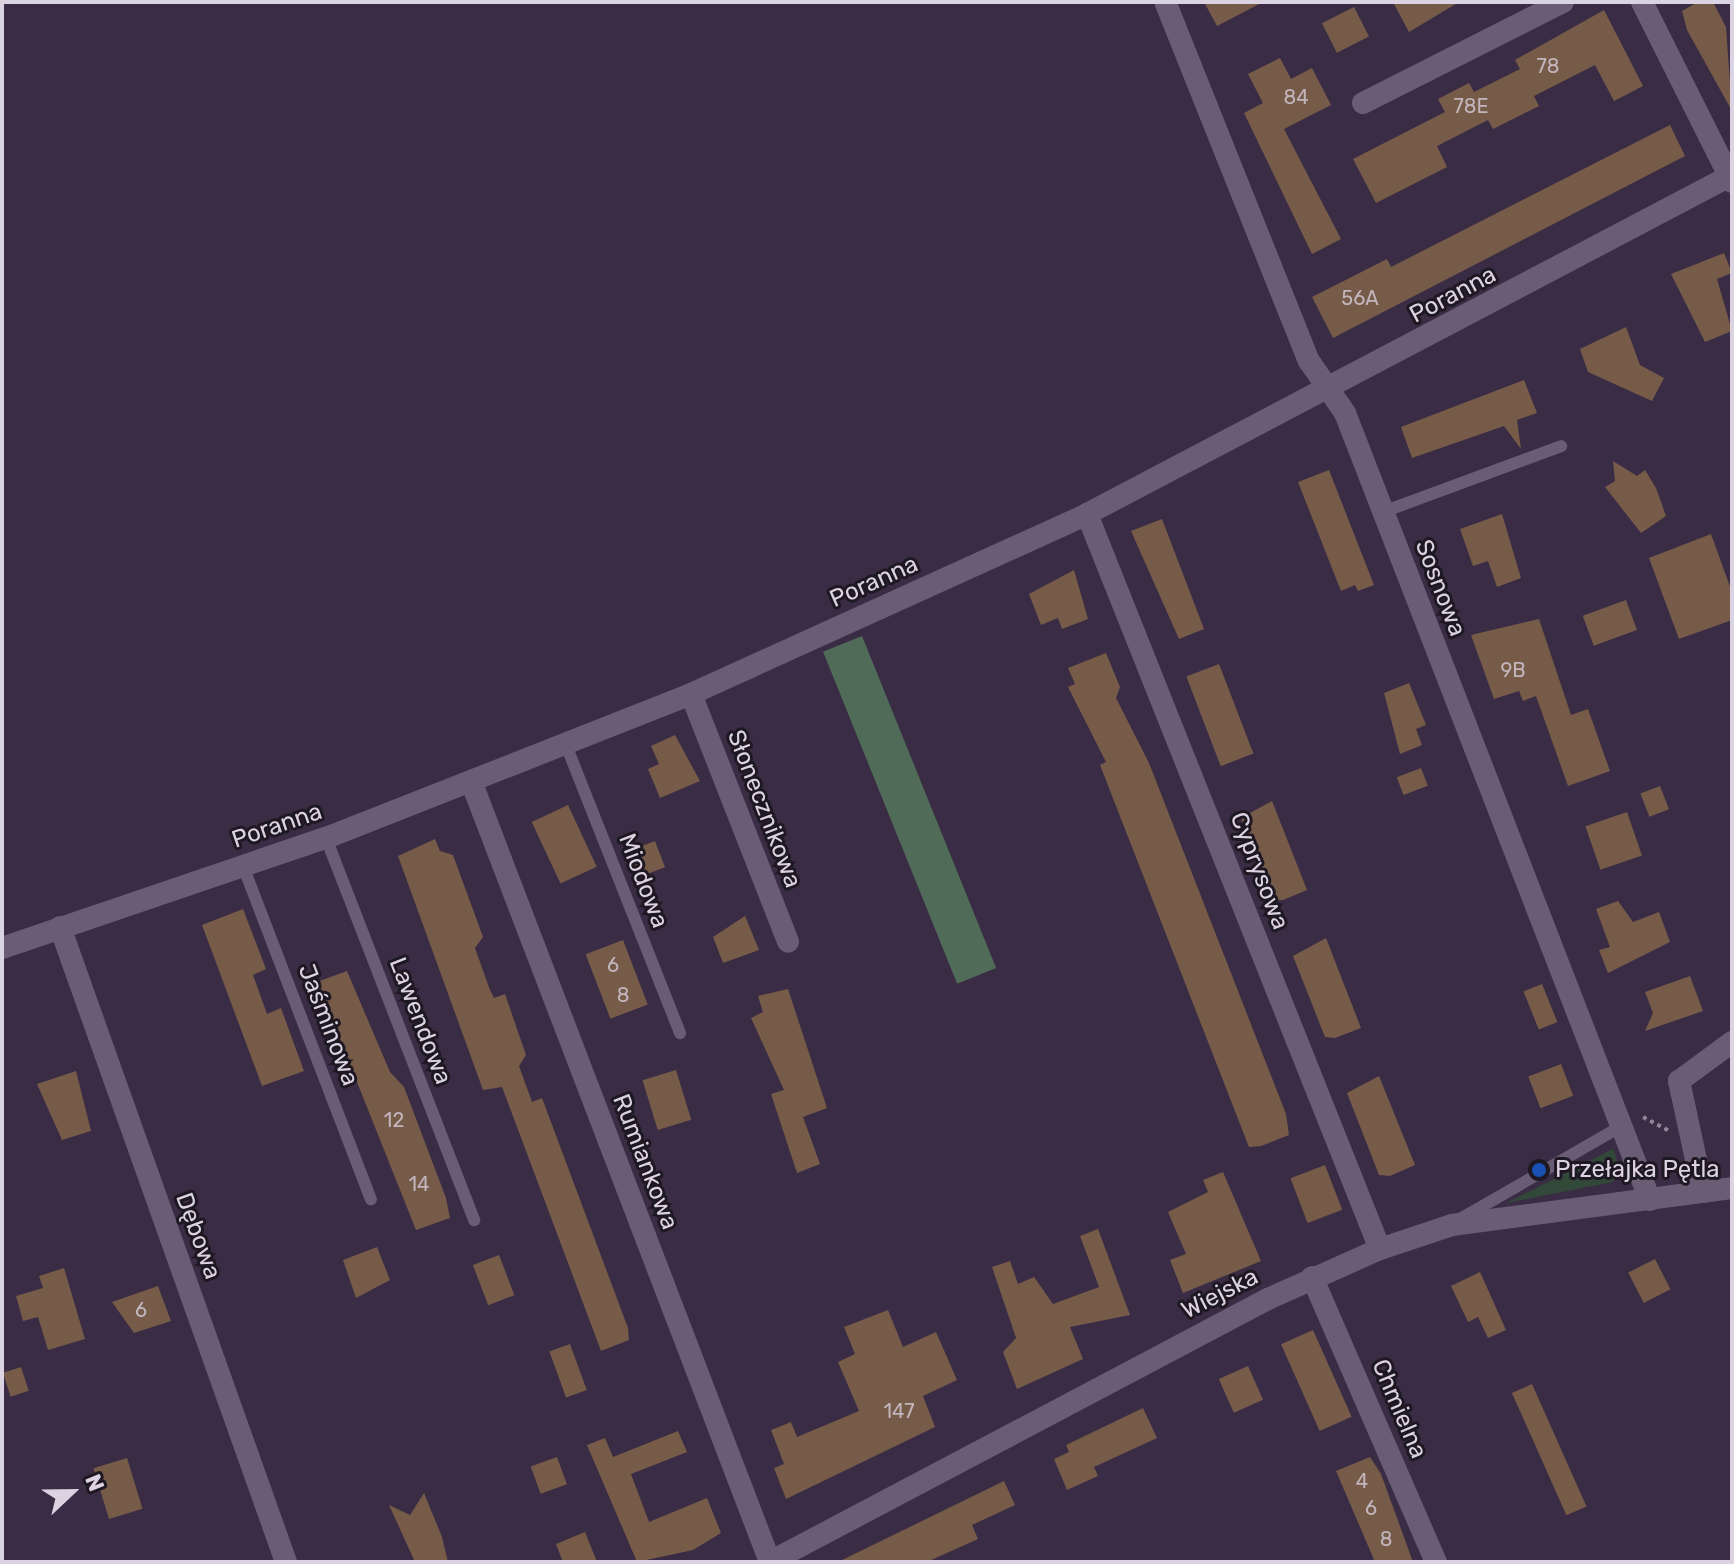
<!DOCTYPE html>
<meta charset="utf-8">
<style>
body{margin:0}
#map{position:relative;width:1734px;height:1564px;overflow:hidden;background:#3a2c44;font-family:Rubik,sans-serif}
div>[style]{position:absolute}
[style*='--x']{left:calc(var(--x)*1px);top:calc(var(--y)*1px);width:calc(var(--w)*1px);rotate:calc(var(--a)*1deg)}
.green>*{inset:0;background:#32493a}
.forest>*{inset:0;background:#506c59;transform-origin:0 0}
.building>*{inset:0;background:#765b49;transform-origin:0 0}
.path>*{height:4px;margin-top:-2px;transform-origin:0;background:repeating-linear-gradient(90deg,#908498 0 4px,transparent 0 8px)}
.service>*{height:12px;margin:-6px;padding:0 6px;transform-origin:6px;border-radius:6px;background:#6b5c76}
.minor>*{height:22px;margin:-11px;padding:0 11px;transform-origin:11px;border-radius:11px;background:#6b5c76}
.tertiary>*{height:22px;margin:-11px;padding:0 11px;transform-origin:11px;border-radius:11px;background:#6b5c76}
.dots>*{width:22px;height:22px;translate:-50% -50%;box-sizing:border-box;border:4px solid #1e1822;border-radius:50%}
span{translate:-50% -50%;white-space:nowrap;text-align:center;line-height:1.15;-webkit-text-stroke:6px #1e1822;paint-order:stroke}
.number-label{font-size:20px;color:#c2b5bc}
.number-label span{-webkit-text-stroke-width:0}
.street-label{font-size:24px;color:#dcd3e2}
.poi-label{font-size:24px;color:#dcd3e2}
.left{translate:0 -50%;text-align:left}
.frame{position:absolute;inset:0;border:4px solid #dcd3e2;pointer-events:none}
.north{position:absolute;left:32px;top:1452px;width:80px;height:80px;-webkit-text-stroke:6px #1e1822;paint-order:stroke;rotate:68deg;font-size:22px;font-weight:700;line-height:32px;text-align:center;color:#dcd3e2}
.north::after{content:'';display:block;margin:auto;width:28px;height:36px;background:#dcd3e2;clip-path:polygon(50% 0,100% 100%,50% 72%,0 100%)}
</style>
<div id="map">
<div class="green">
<i style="clip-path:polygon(1613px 1149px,1621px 1171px,1613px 1182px,1506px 1203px)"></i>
</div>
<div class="forest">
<i style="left:862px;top:636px;width:358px;height:42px;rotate:68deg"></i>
</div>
<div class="building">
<i style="clip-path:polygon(1204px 2px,1263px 2px,1217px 26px)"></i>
<i style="clip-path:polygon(1393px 2px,1459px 2px,1409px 32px)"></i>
<i style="clip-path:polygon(1698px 2px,1713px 2px,1726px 27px,1732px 111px,1687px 30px,1682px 11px)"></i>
<i style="left:1354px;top:7px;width:33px;height:36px;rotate:63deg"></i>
<i style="clip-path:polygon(1604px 10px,1643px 86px,1614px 101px,1595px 65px,1534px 96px,1539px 106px,1493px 129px,1488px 120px,1437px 146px,1447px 167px,1376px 203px,1353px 159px,1445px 112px,1438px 99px,1469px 83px,1474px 92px,1520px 69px,1515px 60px)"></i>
<i style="clip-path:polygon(1280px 58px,1291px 79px,1312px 68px,1331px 105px,1284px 129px,1341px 239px,1312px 254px,1244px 113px,1263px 103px,1248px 74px)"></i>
<i style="clip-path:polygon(1670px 125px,1685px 156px,1333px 338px,1312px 297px,1387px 259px,1391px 267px)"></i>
<i style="clip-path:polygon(1724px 253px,1732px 273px,1717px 279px,1732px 331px,1705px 342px,1671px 274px)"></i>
<i style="clip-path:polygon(1626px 327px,1640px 365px,1664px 378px,1652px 401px,1588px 372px,1580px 349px)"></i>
<i style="clip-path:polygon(1524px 380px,1537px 413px,1517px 420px,1521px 449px,1504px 426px,1412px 458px,1401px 427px)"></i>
<i style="clip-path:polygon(1613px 461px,1637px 476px,1645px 470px,1656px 488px,1666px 516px,1641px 533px,1605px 487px,1615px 481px)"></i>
<i style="clip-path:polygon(1329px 470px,1374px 585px,1358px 591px,1355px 585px,1341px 591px,1298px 482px)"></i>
<i style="clip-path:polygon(1502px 514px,1521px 578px,1497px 587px,1488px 561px,1473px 566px,1460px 529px)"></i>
<i style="clip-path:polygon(1162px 519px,1204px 629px,1179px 639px,1131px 531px)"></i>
<i style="clip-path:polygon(1711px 534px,1732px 592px,1732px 620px,1679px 639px,1649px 558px)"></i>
<i style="clip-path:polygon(1074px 570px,1088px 619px,1062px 629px,1058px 618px,1041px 625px,1029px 594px)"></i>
<i style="left:1626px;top:600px;width:32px;height:46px;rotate:70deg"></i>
<i style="clip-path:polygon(1539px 619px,1571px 715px,1588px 709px,1610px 771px,1568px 786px,1536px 696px,1523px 701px,1519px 691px,1494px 699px,1471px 635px)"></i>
<i style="clip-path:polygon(1106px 653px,1120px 687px,1116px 698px,1149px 763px,1286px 1114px,1289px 1135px,1261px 1146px,1249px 1147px,1100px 765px,1106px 762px,1068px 687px,1075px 684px,1068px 668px)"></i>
<i style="left:1219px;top:664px;width:96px;height:35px;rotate:69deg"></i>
<i style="clip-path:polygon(1409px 683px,1426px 725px,1416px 729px,1422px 745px,1400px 754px,1384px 693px)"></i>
<i style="clip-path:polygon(675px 735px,700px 781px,660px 798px,648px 769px,659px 764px,651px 746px)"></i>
<i style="left:1421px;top:768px;width:19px;height:26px;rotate:69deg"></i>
<i style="left:1660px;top:786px;width:25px;height:21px;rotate:69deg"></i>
<i style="clip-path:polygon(1272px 801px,1307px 890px,1283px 900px,1273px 900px,1241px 818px)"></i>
<i style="left:568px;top:805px;width:68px;height:40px;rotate:65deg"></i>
<i style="left:1627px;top:812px;width:46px;height:44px;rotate:71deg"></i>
<i style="clip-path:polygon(435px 839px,440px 851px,453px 855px,483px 937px,475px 948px,490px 990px,494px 998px,505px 994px,526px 1055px,519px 1066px,532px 1102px,542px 1098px,628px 1328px,629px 1340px,601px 1351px,502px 1087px,483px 1090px,398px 856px)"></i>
<i style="left:655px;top:841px;width:28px;height:32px;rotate:69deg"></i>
<i style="clip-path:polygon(1618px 901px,1633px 922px,1659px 912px,1670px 942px,1608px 973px,1599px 950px,1610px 947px,1596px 909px)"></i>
<i style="clip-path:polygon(243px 909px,266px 969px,253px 975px,267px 1014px,281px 1008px,304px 1071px,262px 1086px,202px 925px)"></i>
<i style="clip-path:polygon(745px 916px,759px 950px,723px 963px,713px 937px)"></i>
<i style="clip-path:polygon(1326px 938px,1361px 1028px,1335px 1038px,1325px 1037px,1293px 956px)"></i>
<i style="left:623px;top:940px;width:69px;height:40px;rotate:69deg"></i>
<i style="clip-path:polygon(347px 971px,390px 1072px,404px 1087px,446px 1198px,450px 1218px,416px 1230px,317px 982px)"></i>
<i style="clip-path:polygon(1690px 976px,1703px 1011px,1645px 1031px,1653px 1013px,1645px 992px)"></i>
<i style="left:1542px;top:984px;width:41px;height:20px;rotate:68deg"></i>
<i style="clip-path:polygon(788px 989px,827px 1108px,803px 1117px,820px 1164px,797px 1173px,771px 1094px,784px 1090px,751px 1018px,763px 1012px,758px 996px)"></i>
<i style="left:1561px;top:1064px;width:34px;height:35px;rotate:69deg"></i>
<i style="left:676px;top:1070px;width:52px;height:35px;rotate:73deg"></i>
<i style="clip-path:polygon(76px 1071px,91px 1131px,62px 1140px,37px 1084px)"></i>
<i style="clip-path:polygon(1379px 1076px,1415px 1165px,1390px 1176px,1379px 1175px,1347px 1093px)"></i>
<i style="left:1325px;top:1165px;width:48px;height:37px;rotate:69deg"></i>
<i style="clip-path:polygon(1223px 1172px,1261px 1261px,1183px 1293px,1170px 1260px,1186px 1254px,1168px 1212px,1208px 1192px,1203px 1180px)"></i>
<i style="clip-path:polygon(1098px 1229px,1130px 1315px,1070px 1327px,1083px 1359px,1017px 1389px,1003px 1352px,1016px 1338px,992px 1267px,1010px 1261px,1018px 1284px,1034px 1277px,1053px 1304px,1099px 1287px,1080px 1236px)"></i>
<i style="clip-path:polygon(377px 1247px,390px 1280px,356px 1298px,343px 1260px)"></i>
<i style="left:499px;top:1255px;width:43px;height:28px;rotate:69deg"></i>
<i style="left:1655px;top:1259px;width:34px;height:30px;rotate:63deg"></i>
<i style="clip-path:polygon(64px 1268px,85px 1339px,48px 1350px,38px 1317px,23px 1321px,16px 1296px,43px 1288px,39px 1276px)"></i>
<i style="clip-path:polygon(1480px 1272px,1506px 1330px,1488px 1338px,1478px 1317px,1468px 1322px,1451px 1286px)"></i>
<i style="clip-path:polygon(158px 1286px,171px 1321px,134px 1333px,112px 1302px)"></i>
<i style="clip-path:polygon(888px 1310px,903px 1347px,936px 1332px,957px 1380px,923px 1396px,935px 1427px,786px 1499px,774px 1468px,784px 1464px,771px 1430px,791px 1422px,797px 1437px,859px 1411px,838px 1362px,855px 1354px,844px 1327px)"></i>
<i style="left:1313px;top:1330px;width:95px;height:35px;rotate:66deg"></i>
<i style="left:570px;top:1344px;width:49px;height:22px;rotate:70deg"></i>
<i style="left:1248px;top:1366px;width:37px;height:32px;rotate:66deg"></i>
<i style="left:21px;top:1367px;width:25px;height:19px;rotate:72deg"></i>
<i style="left:1532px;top:1384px;width:134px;height:22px;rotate:66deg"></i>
<i style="clip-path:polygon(1143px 1408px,1157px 1438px,1094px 1467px,1098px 1476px,1067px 1490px,1054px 1459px,1069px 1452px,1066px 1445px)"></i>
<i style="clip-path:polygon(678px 1431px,687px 1452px,631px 1474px,649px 1522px,707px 1498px,721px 1533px,693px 1550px,637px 1562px,587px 1445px,605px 1438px,613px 1457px)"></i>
<i style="left:557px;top:1457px;width:29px;height:28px;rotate:70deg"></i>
<i style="clip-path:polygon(1370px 1457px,1381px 1474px,1413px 1562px,1375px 1562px,1336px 1471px)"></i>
<i style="left:127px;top:1458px;width:53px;height:35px;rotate:73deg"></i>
<i style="clip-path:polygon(1004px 1481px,1015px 1505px,972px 1525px,978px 1539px,927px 1562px,838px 1562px)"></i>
<i style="clip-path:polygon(424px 1493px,442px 1537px,448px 1562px,415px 1562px,389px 1505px,410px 1515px)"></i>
<i style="clip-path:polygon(585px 1532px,597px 1562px,563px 1562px,556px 1544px)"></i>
</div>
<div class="path">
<i style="--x:1643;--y:1117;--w:30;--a:28"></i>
</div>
<div class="service">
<i style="--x:1383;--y:512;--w:190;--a:-20.3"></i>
<i style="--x:566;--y:745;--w:310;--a:68.4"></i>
<i style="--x:326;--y:838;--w:410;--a:68.8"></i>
<i style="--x:243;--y:866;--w:357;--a:69"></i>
<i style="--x:1460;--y:1219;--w:185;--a:-29.9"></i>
</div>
<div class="minor">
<i style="--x:1642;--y:2;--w:201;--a:63.4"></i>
<i style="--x:1166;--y:4;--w:385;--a:68.2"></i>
<i style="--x:1309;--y:361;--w:63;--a:55.3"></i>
<i style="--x:1345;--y:413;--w:844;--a:68.82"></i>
<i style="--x:1363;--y:103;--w:224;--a:-26.8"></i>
<i style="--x:1087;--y:514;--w:791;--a:68.27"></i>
<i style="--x:691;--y:694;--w:266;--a:68.6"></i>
<i style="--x:471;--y:781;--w:836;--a:69.05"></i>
<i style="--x:60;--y:927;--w:674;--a:70.41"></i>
<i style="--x:2;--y:948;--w:342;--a:-18.8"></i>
<i style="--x:326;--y:838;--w:392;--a:-21.5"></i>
<i style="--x:691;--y:694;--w:435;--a:-24.4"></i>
<i style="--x:1087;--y:514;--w:729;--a:-27.73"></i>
<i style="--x:1703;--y:1192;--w:114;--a:-102.2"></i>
<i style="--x:1679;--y:1081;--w:66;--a:-36.3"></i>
<i style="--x:1312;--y:1277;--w:311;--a:66.5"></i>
</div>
<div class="tertiary">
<i style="--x:770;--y:1562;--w:563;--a:-27.84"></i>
<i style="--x:1268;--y:1299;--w:123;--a:-24.1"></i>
<i style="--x:1380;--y:1249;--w:76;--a:-18.4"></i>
<i style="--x:1452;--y:1225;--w:282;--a:-7.5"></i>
</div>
<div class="dots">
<i style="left:1539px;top:1170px;background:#1a4fb4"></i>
</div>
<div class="number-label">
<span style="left:1548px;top:66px">78</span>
<span style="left:1296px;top:97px">84</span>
<span style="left:1471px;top:106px">78E</span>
<span style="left:1360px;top:298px">56A</span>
<span style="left:1513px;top:670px">9B</span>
<span style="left:613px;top:965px">6</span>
<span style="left:623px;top:995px">8</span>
<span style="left:394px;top:1120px">12</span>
<span style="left:419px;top:1184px">14</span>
<span style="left:141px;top:1310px">6</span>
<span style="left:899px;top:1411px">147</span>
<span style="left:1362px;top:1481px">4</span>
<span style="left:1371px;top:1508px">6</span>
<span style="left:1386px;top:1539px">8</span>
</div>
<div class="street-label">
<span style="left:1453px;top:295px;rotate:-28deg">Poranna</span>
<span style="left:874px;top:582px;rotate:-24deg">Poranna</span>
<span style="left:1440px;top:588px;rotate:69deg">Sosnowa</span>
<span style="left:764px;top:809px;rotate:69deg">Słonecznikowa</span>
<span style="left:277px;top:826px;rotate:-19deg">Poranna</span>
<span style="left:1259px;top:871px;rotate:69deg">Cyprysowa</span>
<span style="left:643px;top:881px;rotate:69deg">Miodowa</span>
<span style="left:420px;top:1021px;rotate:69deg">Lawendowa</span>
<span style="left:328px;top:1025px;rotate:69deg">Jaśminowa</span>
<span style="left:645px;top:1162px;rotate:69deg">Rumiankowa</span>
<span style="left:198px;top:1236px;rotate:70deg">Dębowa</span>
<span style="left:1220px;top:1294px;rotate:-27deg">Wiejska</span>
<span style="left:1399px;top:1409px;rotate:67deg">Chmielna</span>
</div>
<div class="poi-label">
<span class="left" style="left:1555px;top:1170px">Przełajka Pętla</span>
</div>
<div class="frame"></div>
<div class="north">N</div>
</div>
